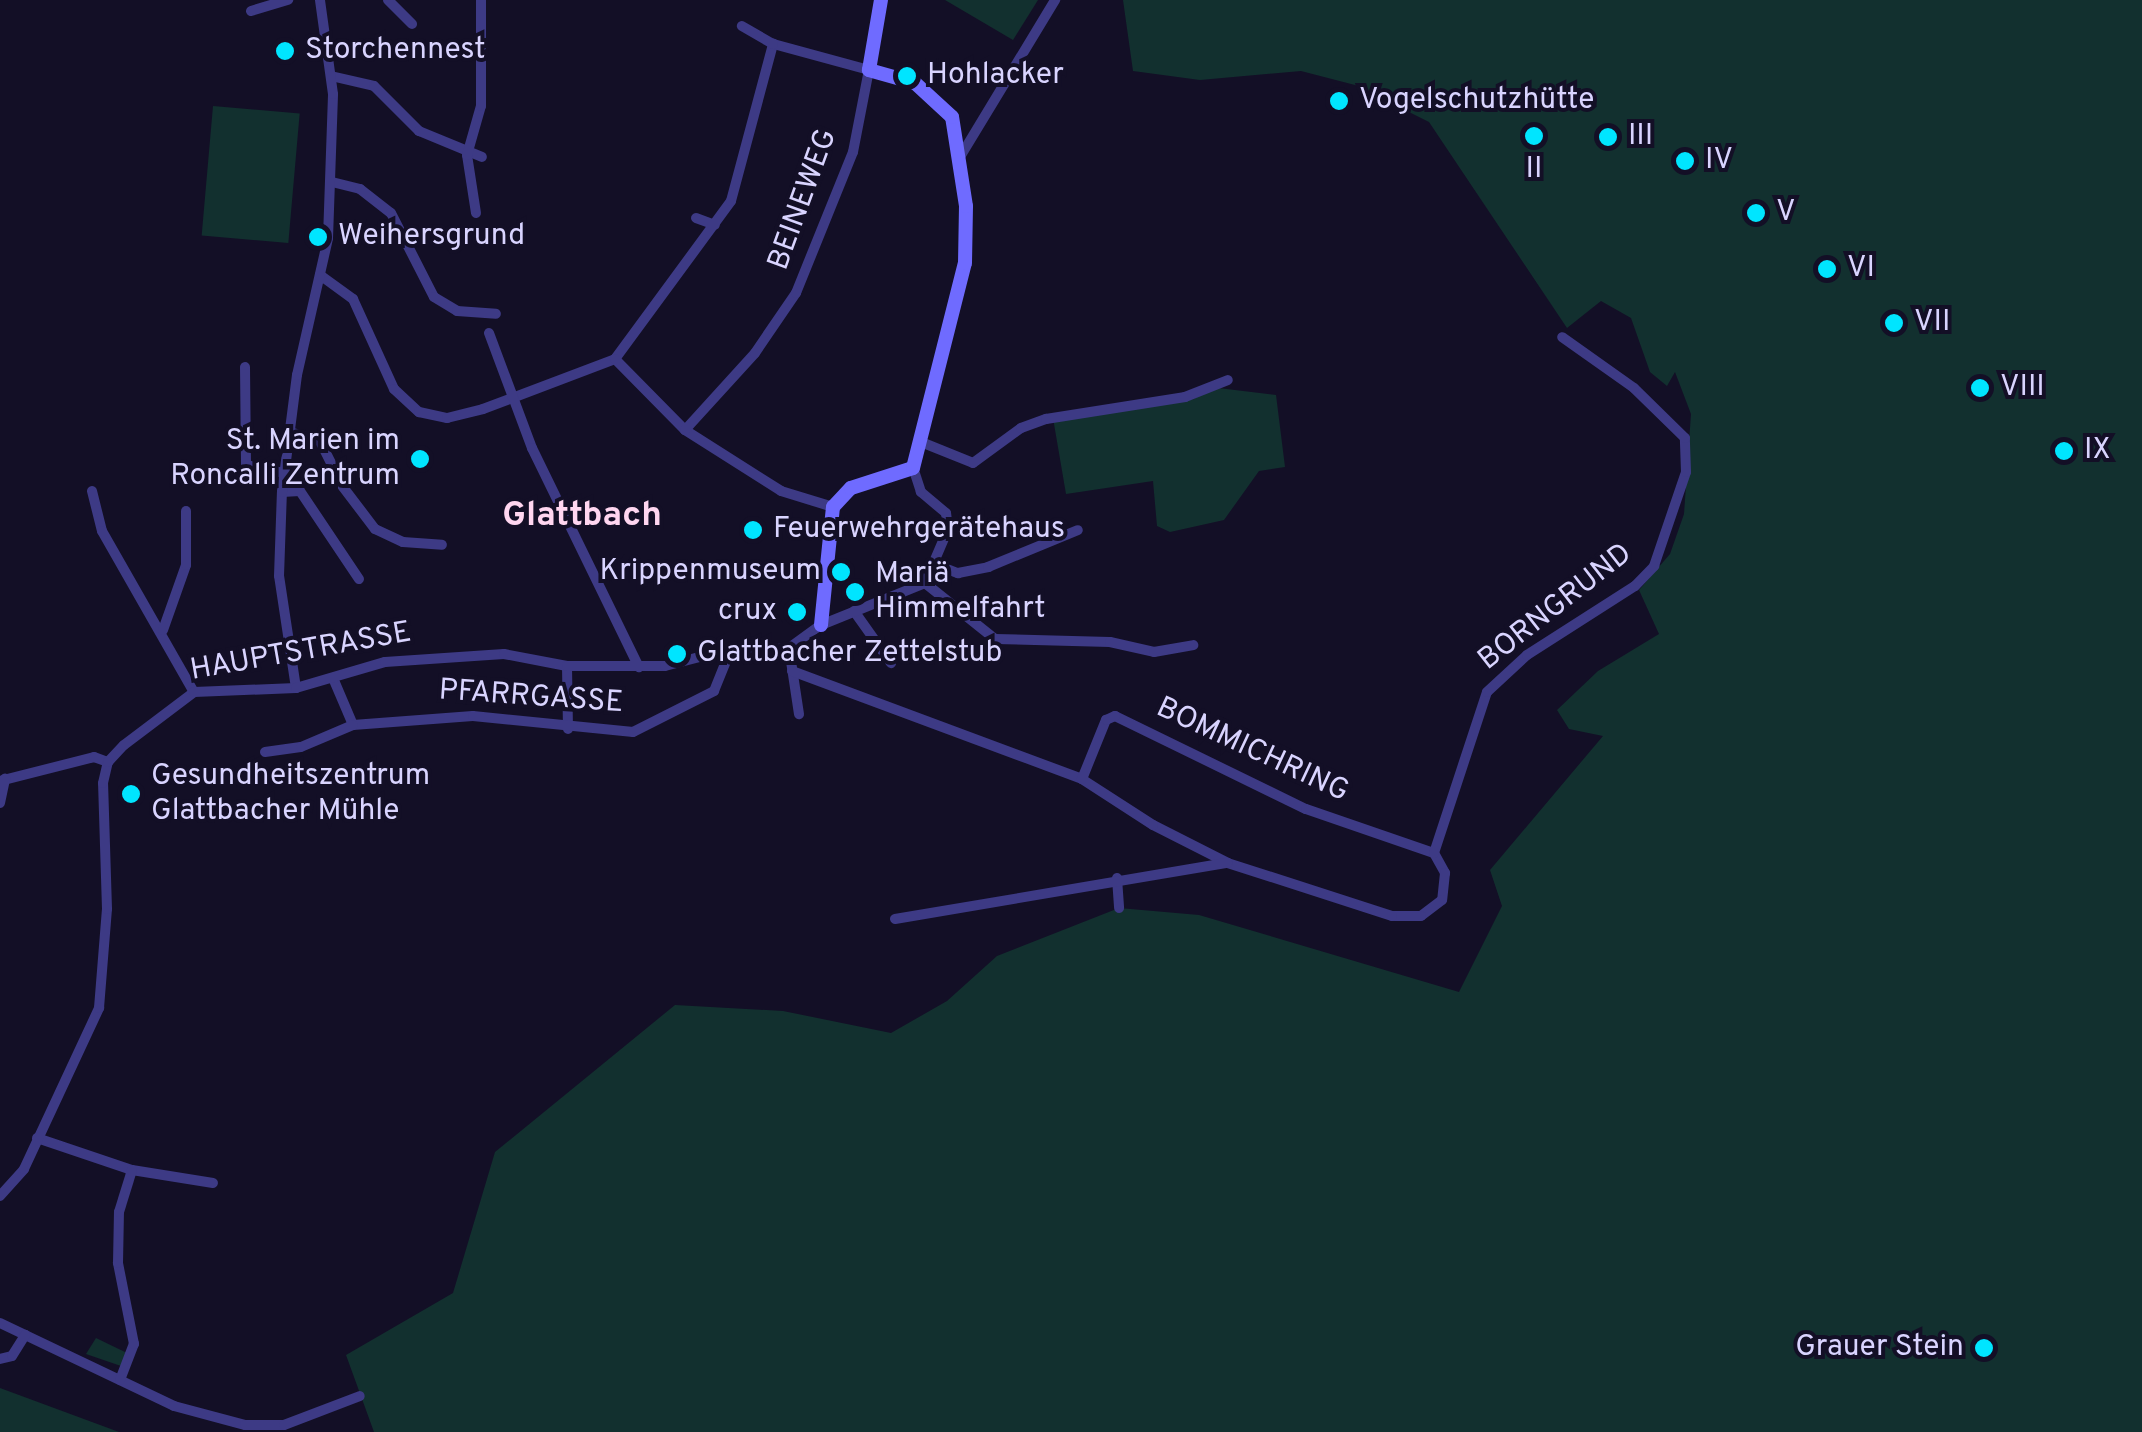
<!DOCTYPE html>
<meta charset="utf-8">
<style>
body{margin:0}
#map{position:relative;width:2142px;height:1432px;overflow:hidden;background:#130f26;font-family:Overpass,sans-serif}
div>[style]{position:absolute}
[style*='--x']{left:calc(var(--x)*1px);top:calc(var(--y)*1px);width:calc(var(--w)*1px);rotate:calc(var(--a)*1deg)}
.green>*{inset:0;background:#12302f;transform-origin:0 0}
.street>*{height:10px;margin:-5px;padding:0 5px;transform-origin:5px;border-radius:5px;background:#3d3a85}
.secondary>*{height:14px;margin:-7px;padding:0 7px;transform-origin:7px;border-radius:7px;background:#6f6bff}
.dots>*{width:28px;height:28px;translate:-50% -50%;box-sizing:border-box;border:5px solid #130f26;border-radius:50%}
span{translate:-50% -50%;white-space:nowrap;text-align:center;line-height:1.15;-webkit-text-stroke:8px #130f26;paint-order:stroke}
.poi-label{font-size:30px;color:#d9d4ff}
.left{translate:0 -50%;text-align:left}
.right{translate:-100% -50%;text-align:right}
.street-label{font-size:30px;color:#d9d4ff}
.quarter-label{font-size:35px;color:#ffd6f0;font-weight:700}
</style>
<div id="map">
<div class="green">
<i style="clip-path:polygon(945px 0,1038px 0,1013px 40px)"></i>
<i style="clip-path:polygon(1123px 0,2142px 0,2142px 1432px,374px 1432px,346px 1355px,453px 1293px,495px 1152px,675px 1005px,783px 1011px,891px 1033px,947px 1001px,997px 956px,1119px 908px,1199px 915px,1459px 992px,1502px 906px,1490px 870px,1603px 736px,1569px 729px,1557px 710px,1598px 671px,1659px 634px,1639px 590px,1670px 554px,1684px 514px,1691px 414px,1675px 372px,1667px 386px,1650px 372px,1631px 318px,1601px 301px,1567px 328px,1429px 122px,1355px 85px,1301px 71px,1200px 80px,1133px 71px)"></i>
<i style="left:213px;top:106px;width:87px;height:130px;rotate:5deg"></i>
<i style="clip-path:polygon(1210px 387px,1276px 395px,1285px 467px,1259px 471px,1224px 520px,1170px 532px,1157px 526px,1153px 481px,1066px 494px,1053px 418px,1194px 399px)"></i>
<i style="clip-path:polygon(96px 1338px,127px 1353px,121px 1366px,86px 1354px)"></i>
<i style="clip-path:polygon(0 1388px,119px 1432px,0 1432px)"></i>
</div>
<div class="street">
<i style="--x:388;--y:0;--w:34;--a:45"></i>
<i style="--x:251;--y:11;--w:39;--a:-17"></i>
<i style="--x:331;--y:76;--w:44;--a:13.1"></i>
<i style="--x:374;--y:86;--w:64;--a:45"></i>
<i style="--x:419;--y:131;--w:68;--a:22.4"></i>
<i style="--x:960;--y:157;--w:184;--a:-58.8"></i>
<i style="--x:332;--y:182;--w:29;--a:14"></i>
<i style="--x:360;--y:189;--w:39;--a:38"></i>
<i style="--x:391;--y:213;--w:94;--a:62.9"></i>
<i style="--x:434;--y:297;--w:27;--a:31"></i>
<i style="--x:457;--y:311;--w:39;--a:4"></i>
<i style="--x:476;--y:213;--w:59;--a:-98.8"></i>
<i style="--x:467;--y:155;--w:51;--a:-74.1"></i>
<i style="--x:481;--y:106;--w:106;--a:-90"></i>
<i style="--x:696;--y:218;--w:20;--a:20"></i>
<i style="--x:320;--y:275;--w:41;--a:36"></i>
<i style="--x:353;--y:299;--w:99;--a:65.5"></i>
<i style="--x:394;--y:389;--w:34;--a:43"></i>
<i style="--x:419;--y:412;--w:29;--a:12"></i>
<i style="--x:447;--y:418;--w:37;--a:-14"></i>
<i style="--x:483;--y:409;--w:141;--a:-20.7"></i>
<i style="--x:615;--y:359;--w:196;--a:-53.7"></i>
<i style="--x:731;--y:201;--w:163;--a:-75"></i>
<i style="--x:489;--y:333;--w:123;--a:69.5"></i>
<i style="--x:532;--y:448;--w:244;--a:64"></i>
<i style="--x:615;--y:359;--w:100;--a:45.4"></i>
<i style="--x:685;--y:430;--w:114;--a:32.4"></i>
<i style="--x:781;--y:491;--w:54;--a:17.1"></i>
<i style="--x:245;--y:367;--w:98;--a:89.4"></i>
<i style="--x:246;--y:465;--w:39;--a:12"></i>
<i style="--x:685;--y:430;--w:104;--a:-47.7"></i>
<i style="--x:755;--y:353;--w:73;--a:-55.7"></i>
<i style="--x:796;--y:293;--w:152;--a:-68"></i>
<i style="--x:853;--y:152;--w:84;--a:-79"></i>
<i style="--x:869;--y:70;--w:99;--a:-164.8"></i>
<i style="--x:773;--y:44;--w:36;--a:-150"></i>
<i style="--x:290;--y:432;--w:31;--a:17"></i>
<i style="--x:320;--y:441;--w:51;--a:63.4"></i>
<i style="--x:343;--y:487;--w:53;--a:52.7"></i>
<i style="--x:375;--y:529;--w:31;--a:25"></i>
<i style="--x:403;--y:542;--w:39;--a:4"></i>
<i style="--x:921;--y:442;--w:56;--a:22"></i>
<i style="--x:973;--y:463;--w:59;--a:-36.1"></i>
<i style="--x:1021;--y:428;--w:27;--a:-20"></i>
<i style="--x:1046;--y:419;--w:141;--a:-9"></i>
<i style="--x:1185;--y:397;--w:46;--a:-21.6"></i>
<i style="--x:92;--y:491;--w:41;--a:76"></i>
<i style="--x:102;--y:531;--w:185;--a:60.3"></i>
<i style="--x:282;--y:492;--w:18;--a:-3"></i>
<i style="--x:300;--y:491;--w:106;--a:56.2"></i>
<i style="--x:934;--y:564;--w:26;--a:21"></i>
<i style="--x:958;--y:573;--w:31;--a:-11"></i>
<i style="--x:988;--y:567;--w:97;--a:-22.3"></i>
<i style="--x:925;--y:583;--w:90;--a:38.7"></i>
<i style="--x:995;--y:639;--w:115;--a:1.5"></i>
<i style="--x:1110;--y:642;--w:45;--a:12.8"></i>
<i style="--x:1154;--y:652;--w:40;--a:-10"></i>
<i style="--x:854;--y:611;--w:64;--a:54.6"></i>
<i style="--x:163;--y:630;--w:69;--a:-70.5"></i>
<i style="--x:186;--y:565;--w:54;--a:-90"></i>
<i style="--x:789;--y:648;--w:67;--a:81.4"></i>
<i style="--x:567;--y:666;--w:63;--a:89.1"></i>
<i style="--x:792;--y:671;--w:309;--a:20.4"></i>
<i style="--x:333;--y:678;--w:51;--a:66.9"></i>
<i style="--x:353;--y:725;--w:120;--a:-4.3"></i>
<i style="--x:473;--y:716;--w:161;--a:5.7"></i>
<i style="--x:633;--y:732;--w:91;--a:-26.8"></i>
<i style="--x:714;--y:691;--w:40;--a:-68"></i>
<i style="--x:296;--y:688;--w:113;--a:-98.6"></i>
<i style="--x:279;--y:576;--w:84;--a:-88"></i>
<i style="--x:282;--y:492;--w:118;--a:-82.7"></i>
<i style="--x:297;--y:375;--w:140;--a:-77.2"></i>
<i style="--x:328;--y:238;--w:144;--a:-88"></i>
<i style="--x:333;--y:94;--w:95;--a:-97.9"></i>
<i style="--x:1115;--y:716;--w:212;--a:26"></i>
<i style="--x:1306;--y:809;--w:135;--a:19"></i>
<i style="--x:1434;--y:853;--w:23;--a:61"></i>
<i style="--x:1445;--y:873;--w:27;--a:96"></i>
<i style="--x:1442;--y:900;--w:26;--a:143"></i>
<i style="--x:1421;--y:916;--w:29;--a:180"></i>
<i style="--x:1392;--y:916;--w:172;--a:-162.1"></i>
<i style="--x:1228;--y:863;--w:84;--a:-153.1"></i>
<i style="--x:1153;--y:825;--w:85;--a:-147.1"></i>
<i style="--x:1082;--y:779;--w:64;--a:-67.9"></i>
<i style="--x:1106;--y:720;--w:10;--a:-24"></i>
<i style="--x:265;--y:752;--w:36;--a:-8"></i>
<i style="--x:301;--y:747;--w:56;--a:-22.9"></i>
<i style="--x:0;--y:781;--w:97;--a:-14.3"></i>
<i style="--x:94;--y:757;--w:15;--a:20"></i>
<i style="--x:0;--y:803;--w:25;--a:-78"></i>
<i style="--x:1434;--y:853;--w:169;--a:-71.8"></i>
<i style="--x:1487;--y:692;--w:54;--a:-42.8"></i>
<i style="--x:1527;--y:655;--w:128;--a:-32.6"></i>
<i style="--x:1635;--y:586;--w:28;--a:-46"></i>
<i style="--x:1654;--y:566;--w:99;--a:-71.2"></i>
<i style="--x:1686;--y:472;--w:34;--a:-92"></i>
<i style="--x:1685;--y:438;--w:71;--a:-135.6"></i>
<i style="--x:1634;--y:388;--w:88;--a:-144.7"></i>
<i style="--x:1117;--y:878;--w:30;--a:86"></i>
<i style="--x:895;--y:919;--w:337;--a:-9.6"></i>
<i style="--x:37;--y:1138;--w:100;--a:18.6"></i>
<i style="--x:132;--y:1170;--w:82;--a:9.1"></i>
<i style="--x:0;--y:1196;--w:36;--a:-48"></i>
<i style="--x:24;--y:1169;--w:178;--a:-65"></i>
<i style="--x:99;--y:1008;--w:99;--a:-85.4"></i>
<i style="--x:107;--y:909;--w:126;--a:-91.8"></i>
<i style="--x:103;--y:783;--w:22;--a:-77"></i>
<i style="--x:108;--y:762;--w:23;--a:-47"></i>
<i style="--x:124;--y:745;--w:88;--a:-37.1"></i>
<i style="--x:194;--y:692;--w:102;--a:-2.2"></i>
<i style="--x:296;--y:688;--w:93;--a:-16.3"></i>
<i style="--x:385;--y:662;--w:119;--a:-3.8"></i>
<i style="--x:504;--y:654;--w:64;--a:10.8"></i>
<i style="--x:567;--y:666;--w:98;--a:0"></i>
<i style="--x:665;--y:666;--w:43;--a:-14.7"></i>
<i style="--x:707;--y:655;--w:82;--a:-4.9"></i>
<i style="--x:789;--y:648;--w:39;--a:-36"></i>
<i style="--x:821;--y:625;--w:112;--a:-22"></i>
<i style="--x:925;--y:583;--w:59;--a:-66.9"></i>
<i style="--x:948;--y:529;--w:16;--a:-97"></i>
<i style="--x:946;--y:513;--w:33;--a:-140"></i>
<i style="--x:921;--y:492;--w:25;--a:-108"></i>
<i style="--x:0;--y:1323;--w:193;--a:25.5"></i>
<i style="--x:174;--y:1406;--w:73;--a:15"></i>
<i style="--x:245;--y:1425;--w:39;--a:0"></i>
<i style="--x:284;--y:1425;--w:81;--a:-20.9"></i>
<i style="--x:0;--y:1359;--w:12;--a:-14"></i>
<i style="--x:12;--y:1356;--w:25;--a:-58"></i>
<i style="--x:120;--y:1380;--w:39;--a:-69"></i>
<i style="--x:134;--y:1344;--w:83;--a:-101.2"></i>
<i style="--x:118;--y:1263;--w:51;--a:-88.9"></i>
<i style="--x:119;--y:1212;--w:44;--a:-72.8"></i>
</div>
<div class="secondary">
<i style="--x:821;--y:625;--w:119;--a:-84.2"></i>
<i style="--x:833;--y:507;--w:26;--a:-47"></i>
<i style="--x:851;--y:488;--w:65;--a:-17.9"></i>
<i style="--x:913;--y:468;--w:211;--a:-75.8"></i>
<i style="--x:965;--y:263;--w:57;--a:-89"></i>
<i style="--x:966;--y:206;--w:90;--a:-98.9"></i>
<i style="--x:952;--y:117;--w:50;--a:-137.4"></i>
<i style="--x:915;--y:83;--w:48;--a:-164.2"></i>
<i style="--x:869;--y:70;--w:71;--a:-80.3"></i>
</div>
<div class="dots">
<i style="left:285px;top:51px;background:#00e5ff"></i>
<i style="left:907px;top:76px;background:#00e5ff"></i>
<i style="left:1339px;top:101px;background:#00e5ff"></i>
<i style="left:1534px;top:136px;background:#00e5ff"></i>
<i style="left:1608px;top:137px;background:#00e5ff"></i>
<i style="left:1685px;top:161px;background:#00e5ff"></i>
<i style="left:1756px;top:213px;background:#00e5ff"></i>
<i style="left:318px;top:237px;background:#00e5ff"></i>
<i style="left:1827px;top:269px;background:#00e5ff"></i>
<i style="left:1894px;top:323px;background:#00e5ff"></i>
<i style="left:1980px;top:388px;background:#00e5ff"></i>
<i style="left:2064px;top:451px;background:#00e5ff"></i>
<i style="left:420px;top:459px;background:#00e5ff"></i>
<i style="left:753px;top:530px;background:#00e5ff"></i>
<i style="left:841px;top:572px;background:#00e5ff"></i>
<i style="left:855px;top:592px;background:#00e5ff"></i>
<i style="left:797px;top:612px;background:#00e5ff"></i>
<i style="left:677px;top:654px;background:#00e5ff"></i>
<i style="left:131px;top:794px;background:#00e5ff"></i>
<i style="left:1984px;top:1348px;background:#00e5ff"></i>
</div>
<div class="poi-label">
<span class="left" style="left:305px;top:51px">Storchennest</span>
<span class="left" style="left:927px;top:76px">Hohlacker</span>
<span class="left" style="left:1359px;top:101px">Vogelschutzhütte</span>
<span class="left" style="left:1628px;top:137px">III</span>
<span class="left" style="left:1705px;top:161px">IV</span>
<span style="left:1534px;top:170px">II</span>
<span class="left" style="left:1776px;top:213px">V</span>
<span class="left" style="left:338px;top:237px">Weihersgrund</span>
<span class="left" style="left:1847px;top:269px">VI</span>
<span class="left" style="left:1914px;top:323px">VII</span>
<span class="left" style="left:2000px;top:388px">VIII</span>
<span class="right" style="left:400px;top:459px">St. Marien im<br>Roncalli Zentrum</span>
<span class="left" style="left:2084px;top:451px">IX</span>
<span class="left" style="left:773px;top:530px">Feuerwehrgerätehaus</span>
<span class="right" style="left:821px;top:572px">Krippenmuseum</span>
<span class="left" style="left:875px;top:592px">Mariä<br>Himmelfahrt</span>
<span class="right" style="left:777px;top:612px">crux</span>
<span class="left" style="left:697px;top:654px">Glattbacher Zettelstub</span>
<span class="left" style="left:151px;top:794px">Gesundheitszentrum<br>Glattbacher Mühle</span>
<span class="right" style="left:1964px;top:1348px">Grauer Stein</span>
</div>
<div class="street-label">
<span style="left:804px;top:200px;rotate:-70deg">BEINEWEG</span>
<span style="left:1556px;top:608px;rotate:-38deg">BORNGRUND</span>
<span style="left:301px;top:653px;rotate:-10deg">HAUPTSTRASSE</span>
<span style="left:531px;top:698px;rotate:4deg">PFARRGASSE</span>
<span style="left:1252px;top:751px;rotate:25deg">BOMMICHRING</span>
</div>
<div class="quarter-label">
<span style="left:582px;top:516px">Glattbach</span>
</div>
</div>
